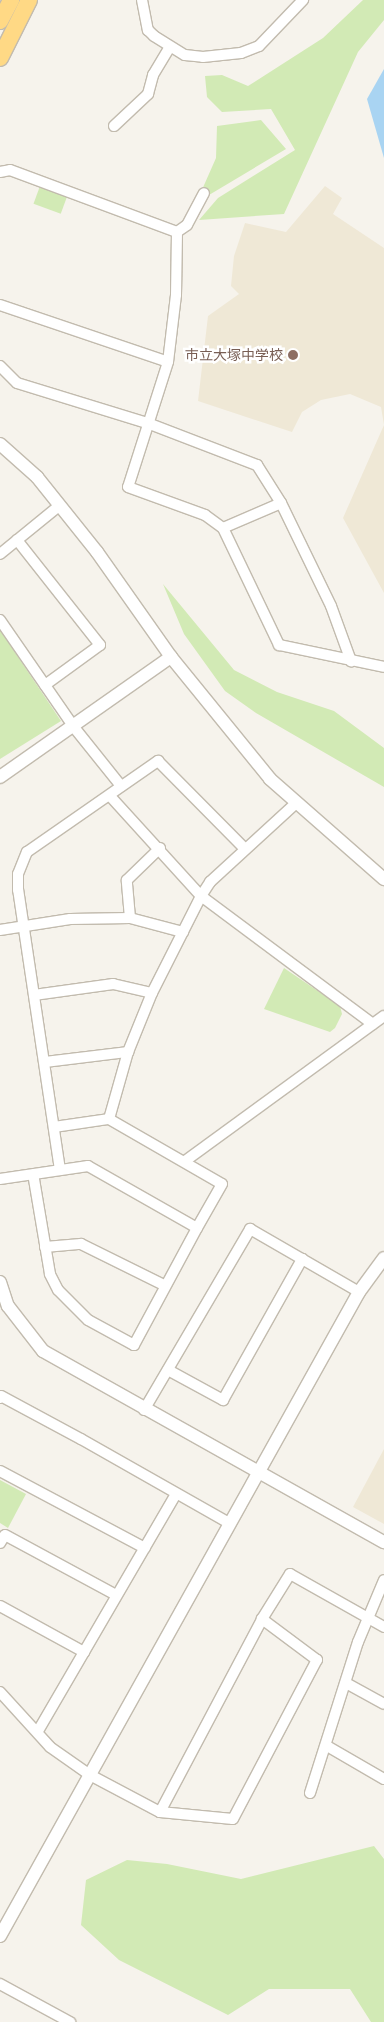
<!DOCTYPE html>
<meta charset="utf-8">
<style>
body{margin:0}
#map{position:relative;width:384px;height:2022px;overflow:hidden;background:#f6f3ec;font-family:"Titillium Web","Noto Sans JP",sans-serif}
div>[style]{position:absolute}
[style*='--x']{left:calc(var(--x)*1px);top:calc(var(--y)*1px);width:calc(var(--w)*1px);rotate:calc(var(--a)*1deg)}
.education>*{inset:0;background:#efe8d6}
.green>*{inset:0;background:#d2eab5;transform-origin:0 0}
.water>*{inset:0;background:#a9d4f2}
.roads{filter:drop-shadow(1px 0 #c2bbae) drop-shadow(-1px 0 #c2bbae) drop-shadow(0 1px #c2bbae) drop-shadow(0 -1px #c2bbae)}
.minor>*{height:10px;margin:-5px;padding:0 5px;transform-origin:5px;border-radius:5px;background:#fff}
.tertiary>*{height:12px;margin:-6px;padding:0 6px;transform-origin:6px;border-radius:6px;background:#fff}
.trunk>*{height:16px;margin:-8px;padding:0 8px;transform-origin:8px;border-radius:8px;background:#ffd985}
.dots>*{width:14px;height:14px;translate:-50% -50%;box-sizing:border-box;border:2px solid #fff;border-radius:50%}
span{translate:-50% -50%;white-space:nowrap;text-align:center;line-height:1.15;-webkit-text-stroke:5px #fff;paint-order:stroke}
.education-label{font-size:14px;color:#785e54}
.right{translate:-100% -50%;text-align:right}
</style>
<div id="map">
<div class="education">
<i style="clip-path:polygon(325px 186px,342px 198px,333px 214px,384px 248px,384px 593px,343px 518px,384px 425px,381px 407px,350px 394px,321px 400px,302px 412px,292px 432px,198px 401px,208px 316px,239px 294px,231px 286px,234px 256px,245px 223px,286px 232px)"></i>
<i style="clip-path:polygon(384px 1449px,384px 1524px,353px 1507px)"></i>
</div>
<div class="green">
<i style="clip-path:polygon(363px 0,384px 0,384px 20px,358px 52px,284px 214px,199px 220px,218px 198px,295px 150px,271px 109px,222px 112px,207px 97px,205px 76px,222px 75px,248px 86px,323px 38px)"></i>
<i style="clip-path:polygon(261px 120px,286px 149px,209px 195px,201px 192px,216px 158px,217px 126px)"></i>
<i style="left:40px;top:186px;width:29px;height:19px;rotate:20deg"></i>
<i style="clip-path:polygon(163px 584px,234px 670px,277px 692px,334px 711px,384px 748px,384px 787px,256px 713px,225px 691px,184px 634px)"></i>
<i style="clip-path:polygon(0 630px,61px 721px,0 759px)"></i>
<i style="clip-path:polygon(284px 968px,340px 1006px,342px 1014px,335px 1028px,330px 1032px,264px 1009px)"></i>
<i style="clip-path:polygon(0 1480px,26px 1494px,8px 1528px,0 1523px)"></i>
<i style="clip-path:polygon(374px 1846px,384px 1859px,384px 2022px,371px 2022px,350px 1989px,269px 1989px,228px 2015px,119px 1960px,81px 1925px,86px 1880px,127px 1860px,167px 1864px,241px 1879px)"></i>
</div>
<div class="water">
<i style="clip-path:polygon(384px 69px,384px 158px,367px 99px)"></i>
</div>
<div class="roads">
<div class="minor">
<i style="--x:142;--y:0;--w:31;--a:79"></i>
<i style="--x:148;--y:30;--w:8;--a:45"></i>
<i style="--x:154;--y:36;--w:36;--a:32"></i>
<i style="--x:185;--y:55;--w:18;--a:6"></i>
<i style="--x:203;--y:57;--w:38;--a:-6"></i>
<i style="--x:241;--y:53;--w:19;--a:-21"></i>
<i style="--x:259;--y:46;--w:64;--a:-46.3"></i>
<i style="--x:114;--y:126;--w:47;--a:-43.3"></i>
<i style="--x:148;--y:94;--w:20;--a:-75"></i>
<i style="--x:153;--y:75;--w:31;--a:-59"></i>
<i style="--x:0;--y:172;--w:10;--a:-11"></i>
<i style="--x:10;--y:170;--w:178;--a:20.4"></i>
<i style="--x:177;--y:232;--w:63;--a:90.9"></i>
<i style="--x:176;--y:295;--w:67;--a:96.8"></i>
<i style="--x:168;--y:362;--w:131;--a:107.7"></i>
<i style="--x:128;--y:487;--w:82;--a:20"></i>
<i style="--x:205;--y:515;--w:22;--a:36"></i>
<i style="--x:223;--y:528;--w:130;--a:64.4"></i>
<i style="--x:279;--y:645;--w:107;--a:11.8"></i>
<i style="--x:177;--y:232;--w:12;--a:-35"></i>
<i style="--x:187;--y:225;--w:36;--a:-62"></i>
<i style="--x:0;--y:305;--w:177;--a:18.7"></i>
<i style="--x:0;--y:366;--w:24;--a:45"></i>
<i style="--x:17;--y:383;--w:139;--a:17.1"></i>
<i style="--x:150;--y:424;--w:115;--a:21"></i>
<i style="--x:257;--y:465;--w:45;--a:57.7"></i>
<i style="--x:281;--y:503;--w:114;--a:64.1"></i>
<i style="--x:331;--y:606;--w:59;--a:70"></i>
<i style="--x:223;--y:528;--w:63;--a:-23.3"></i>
<i style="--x:17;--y:540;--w:134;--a:51.7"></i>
<i style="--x:100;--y:645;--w:68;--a:144"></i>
<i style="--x:0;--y:554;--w:77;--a:-39.2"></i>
<i style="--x:0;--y:620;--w:129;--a:55.4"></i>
<i style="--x:73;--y:726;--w:77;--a:51.3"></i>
<i style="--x:110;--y:796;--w:135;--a:47.7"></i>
<i style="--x:201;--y:896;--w:214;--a:36.7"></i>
<i style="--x:130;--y:918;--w:38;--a:-95"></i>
<i style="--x:127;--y:880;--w:46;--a:-44.1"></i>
<i style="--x:0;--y:930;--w:71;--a:-8.9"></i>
<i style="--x:70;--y:919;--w:60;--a:-1"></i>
<i style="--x:130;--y:918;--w:55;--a:14.8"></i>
<i style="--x:34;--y:995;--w:80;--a:-7.9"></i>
<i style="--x:113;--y:984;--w:40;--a:13"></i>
<i style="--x:45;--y:1062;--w:84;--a:-6.9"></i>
<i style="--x:109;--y:1119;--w:70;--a:-74.2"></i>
<i style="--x:128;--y:1052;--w:64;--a:-67.9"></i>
<i style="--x:152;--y:993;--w:109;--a:-63.2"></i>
<i style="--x:201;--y:896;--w:17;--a:-57"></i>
<i style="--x:210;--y:882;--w:115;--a:-42.5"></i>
<i style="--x:54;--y:1127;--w:56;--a:-8.3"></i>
<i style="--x:109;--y:1119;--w:130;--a:29.9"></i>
<i style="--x:222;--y:1184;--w:51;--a:119.6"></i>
<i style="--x:185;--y:1161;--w:246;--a:-36.1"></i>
<i style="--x:60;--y:1170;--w:283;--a:-98.5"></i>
<i style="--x:18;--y:890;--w:16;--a:-90"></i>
<i style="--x:18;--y:874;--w:24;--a:-68"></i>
<i style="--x:27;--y:852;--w:160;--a:-34.8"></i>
<i style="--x:158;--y:761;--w:124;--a:45.3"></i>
<i style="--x:0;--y:1179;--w:89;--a:-8.4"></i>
<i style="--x:88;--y:1166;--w:125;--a:29.6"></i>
<i style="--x:197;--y:1228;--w:133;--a:118.3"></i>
<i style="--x:134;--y:1345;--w:52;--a:-151.5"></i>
<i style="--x:88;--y:1320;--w:42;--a:-135"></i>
<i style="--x:58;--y:1290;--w:18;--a:-117"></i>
<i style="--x:50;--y:1274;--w:101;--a:-99.6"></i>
<i style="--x:45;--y:1247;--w:36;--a:-5"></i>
<i style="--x:81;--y:1244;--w:93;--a:26.3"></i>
<i style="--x:168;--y:1370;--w:63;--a:28.6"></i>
<i style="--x:223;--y:1400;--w:162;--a:-60.7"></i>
<i style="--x:0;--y:1398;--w:2;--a:-63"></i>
<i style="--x:1;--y:1396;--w:91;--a:28.3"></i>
<i style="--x:81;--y:1439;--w:170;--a:29.6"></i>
<i style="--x:144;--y:1410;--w:210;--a:-59.6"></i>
<i style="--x:250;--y:1229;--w:126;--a:30"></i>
<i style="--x:0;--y:1471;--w:164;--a:28"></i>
<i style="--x:0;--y:1543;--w:9;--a:-58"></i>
<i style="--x:5;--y:1535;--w:126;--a:28.4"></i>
<i style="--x:0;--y:1606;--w:96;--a:28.7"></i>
<i style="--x:346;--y:1683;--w:43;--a:28.9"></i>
<i style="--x:0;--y:1692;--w:74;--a:47.7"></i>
<i style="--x:50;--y:1747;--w:49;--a:35"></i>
<i style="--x:90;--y:1775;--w:79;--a:27.9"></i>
<i style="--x:160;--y:1812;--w:73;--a:5.5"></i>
<i style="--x:233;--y:1819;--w:180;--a:-62.2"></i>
<i style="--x:317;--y:1660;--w:69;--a:-143.3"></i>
<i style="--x:38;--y:1731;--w:274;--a:-59.8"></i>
<i style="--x:327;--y:1746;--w:66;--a:30.1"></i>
<i style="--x:310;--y:1793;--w:158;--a:-72.4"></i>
<i style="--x:358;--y:1642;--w:67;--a:-67.2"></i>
<i style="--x:160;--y:1812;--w:218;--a:-62.1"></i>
<i style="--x:262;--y:1619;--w:53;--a:-58.1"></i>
<i style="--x:290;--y:1574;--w:108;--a:29.4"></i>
<i style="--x:0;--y:1984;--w:80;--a:28.5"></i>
</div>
<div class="tertiary">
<i style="--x:0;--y:444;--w:50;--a:41.7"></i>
<i style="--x:37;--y:477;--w:96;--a:51.3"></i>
<i style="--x:97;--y:552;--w:128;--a:54.8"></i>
<i style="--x:171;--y:657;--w:157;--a:50.9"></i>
<i style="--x:270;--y:779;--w:152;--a:41.3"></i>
<i style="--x:0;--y:777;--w:209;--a:-35.1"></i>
<i style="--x:0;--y:1282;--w:25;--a:72"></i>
<i style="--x:8;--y:1306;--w:57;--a:52.1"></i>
<i style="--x:43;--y:1351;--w:391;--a:29.3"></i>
<i style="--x:0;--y:1936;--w:737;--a:-60.86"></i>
<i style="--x:359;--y:1292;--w:42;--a:-53.7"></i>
</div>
<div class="trunk">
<i style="--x:0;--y:21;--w:24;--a:-62"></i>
<i style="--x:0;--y:58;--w:65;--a:-63.4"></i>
</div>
</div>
<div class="dots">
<i style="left:293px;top:355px;background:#8d6e63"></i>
</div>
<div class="education-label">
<span class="right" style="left:283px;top:355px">市立大塚中学校</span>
</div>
</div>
